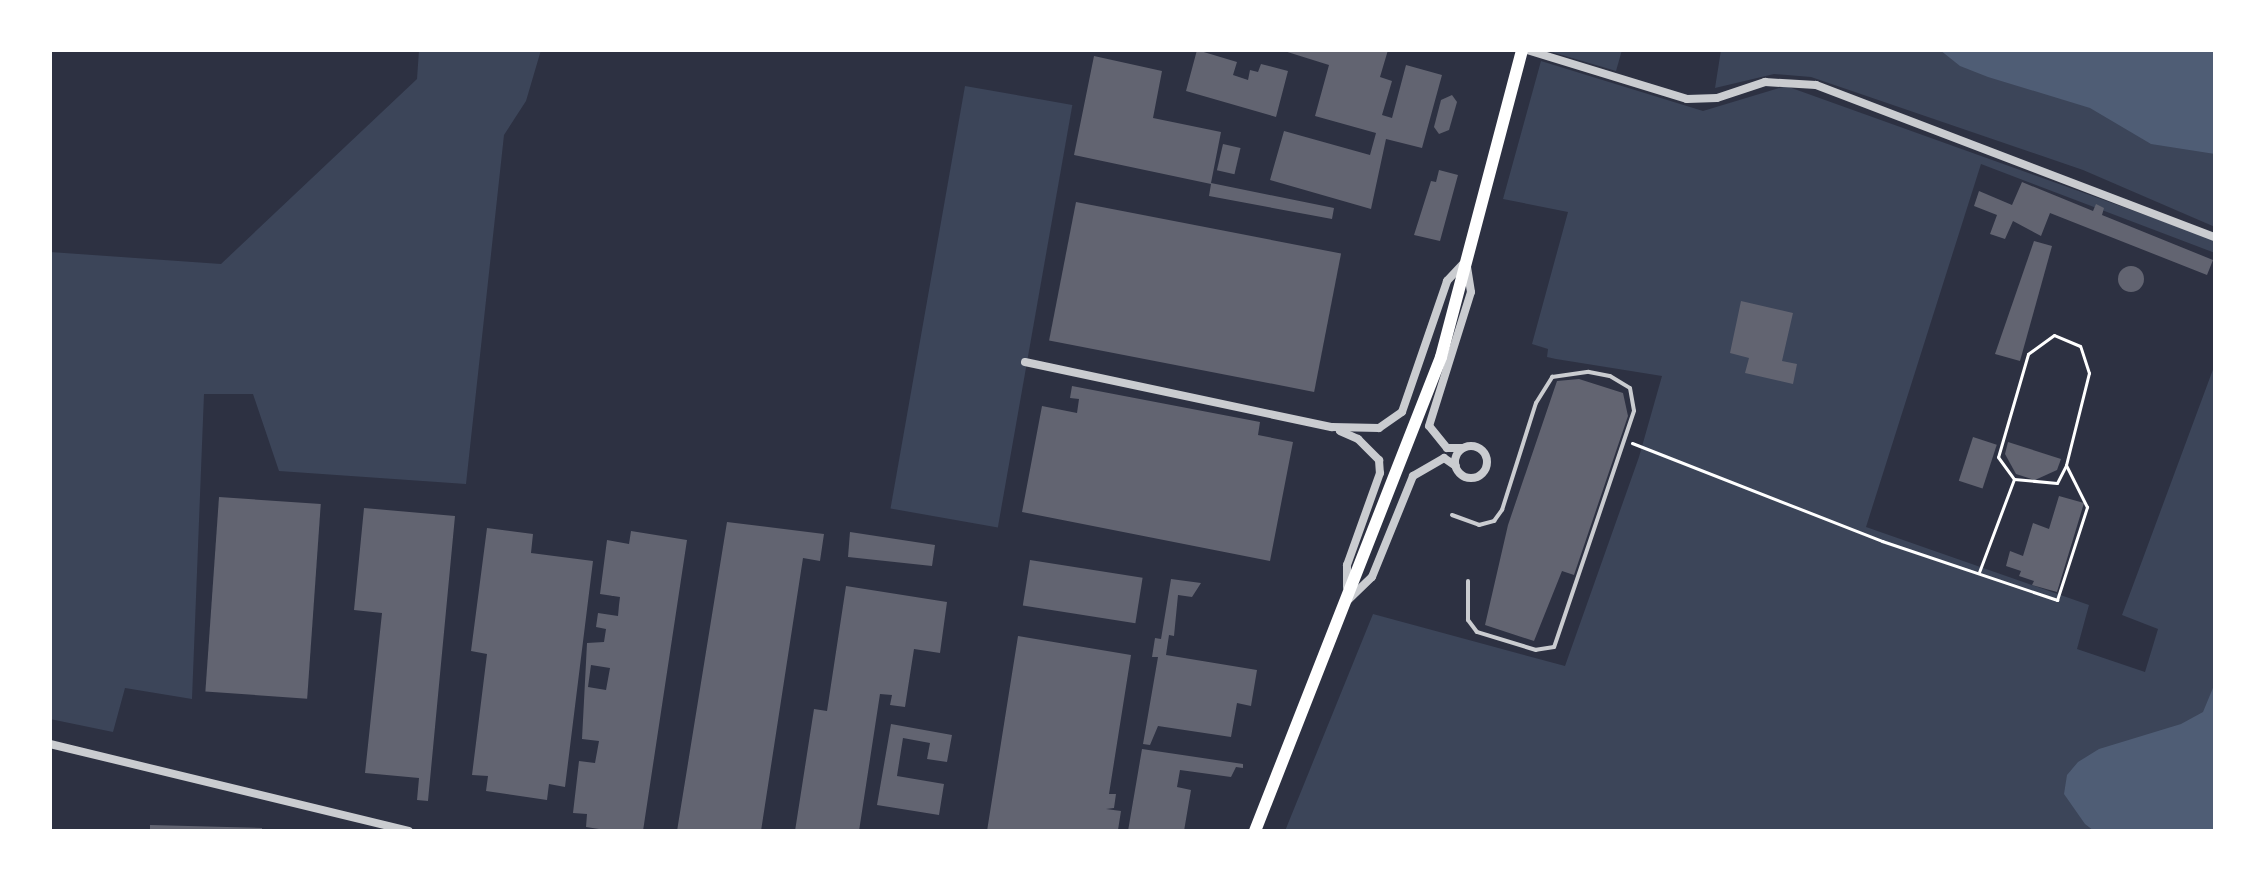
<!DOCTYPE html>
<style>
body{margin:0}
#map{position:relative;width:2265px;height:881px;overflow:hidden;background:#2d3142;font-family:"Open Sans",sans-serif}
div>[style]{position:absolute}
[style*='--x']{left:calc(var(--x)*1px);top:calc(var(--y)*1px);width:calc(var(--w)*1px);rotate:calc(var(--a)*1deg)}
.green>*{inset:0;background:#3c4559;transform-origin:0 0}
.water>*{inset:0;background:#4f5d75}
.building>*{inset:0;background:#626471;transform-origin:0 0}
.round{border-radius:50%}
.path>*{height:3px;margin:-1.5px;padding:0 1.5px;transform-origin:1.5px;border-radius:1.5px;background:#fff}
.service>*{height:4px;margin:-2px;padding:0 2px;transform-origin:2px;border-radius:2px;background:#caccd0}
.minor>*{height:8px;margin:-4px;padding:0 4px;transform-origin:4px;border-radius:4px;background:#caccd0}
.minor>.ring{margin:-4px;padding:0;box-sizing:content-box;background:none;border:8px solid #caccd0;border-radius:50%}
.primary>*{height:12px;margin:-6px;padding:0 6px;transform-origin:6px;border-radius:6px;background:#fff}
span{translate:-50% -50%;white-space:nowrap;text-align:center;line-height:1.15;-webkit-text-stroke:6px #fff;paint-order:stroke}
.frame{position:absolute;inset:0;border:52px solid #fff;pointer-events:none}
</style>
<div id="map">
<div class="green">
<i style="clip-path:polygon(419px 50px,541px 50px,526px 101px,504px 135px,466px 484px,279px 471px,253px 394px,204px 394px,192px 699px,125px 688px,113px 732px,50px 719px,50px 252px,221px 264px,417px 79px)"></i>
<i style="clip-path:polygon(1545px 50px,1622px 50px,1616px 71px)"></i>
<i style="clip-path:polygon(1721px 50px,2215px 50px,2215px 227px,2083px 170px,1811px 77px,1774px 74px,1715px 88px)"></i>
<i style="clip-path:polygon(1541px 61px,1703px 111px,1786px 86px,2215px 240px,2215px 253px,1981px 164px,1866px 527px,2089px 605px,2077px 649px,2145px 672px,2158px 629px,2122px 615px,2215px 364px,2215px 831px,1285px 831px,1373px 614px,1565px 666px,1639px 457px,1662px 376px,1556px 359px,1547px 357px,1548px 349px,1532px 344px,1568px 212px,1503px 199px)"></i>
<i style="left:965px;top:86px;width:109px;height:429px;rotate:10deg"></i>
</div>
<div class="water">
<i style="clip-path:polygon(1940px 50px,2215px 50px,2215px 154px,2151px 144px,2090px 108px,1988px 77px,1960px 66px)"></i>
<i style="clip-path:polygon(2215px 683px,2215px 831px,2094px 831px,2085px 824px,2064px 794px,2067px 775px,2078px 762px,2099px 749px,2181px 724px,2203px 712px)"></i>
</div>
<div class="building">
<i style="clip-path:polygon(1197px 50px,1237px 62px,1233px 75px,1248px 80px,1250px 70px,1258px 72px,1261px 64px,1288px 71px,1276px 117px,1186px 91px)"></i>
<i style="clip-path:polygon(1281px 50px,1388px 50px,1380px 77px,1392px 81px,1382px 115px,1392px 118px,1406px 65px,1442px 75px,1422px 148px,1386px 139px,1371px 209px,1270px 180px,1284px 131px,1370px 155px,1376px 133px,1315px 116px,1329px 65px)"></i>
<i style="clip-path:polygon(1094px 56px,1162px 71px,1153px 118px,1221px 132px,1211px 183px,1334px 208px,1332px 219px,1209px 196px,1211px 184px,1074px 155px)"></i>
<i style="clip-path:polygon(1452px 95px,1457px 102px,1449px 130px,1439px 134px,1434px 127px,1441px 100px)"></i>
<i style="left:1223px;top:144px;width:18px;height:27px;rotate:13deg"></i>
<i style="clip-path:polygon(1439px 170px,1458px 175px,1440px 241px,1414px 235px,1431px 181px,1436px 182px)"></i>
<i style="clip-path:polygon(2022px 182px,2093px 211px,2096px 204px,2104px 208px,2102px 215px,2213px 260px,2207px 275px,2050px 213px,2041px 236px,2013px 221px,2005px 239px,1990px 234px,1997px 215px,1974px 206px,1979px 191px,2012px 205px)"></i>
<i style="left:1076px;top:202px;width:270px;height:141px;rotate:11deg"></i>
<i style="clip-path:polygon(2034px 241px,2052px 246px,2020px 361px,1995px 354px)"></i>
<i class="round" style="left:2118px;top:266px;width:26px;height:26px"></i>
<i style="clip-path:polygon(1741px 301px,1793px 313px,1782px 361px,1797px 364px,1793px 384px,1745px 373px,1749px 358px,1730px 353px)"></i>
<i style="clip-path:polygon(1579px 379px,1623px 393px,1628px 416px,1574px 575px,1562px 571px,1534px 641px,1485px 625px,1508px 525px,1557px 381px)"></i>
<i style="clip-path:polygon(1072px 386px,1260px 422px,1258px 435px,1293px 442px,1270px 561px,1022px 512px,1042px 406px,1077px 413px,1079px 399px,1070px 398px)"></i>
<i style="left:1973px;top:437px;width:25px;height:46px;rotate:18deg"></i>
<i style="clip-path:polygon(2008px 442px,2061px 459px,2057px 470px,2035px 480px,2016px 474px,2005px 454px)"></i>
<i style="clip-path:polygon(2059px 496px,2084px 503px,2057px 592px,2032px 585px,2034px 581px,2019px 576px,2021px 571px,2006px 566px,2010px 551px,2023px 556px,2033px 523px,2049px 529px)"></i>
<i style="left:219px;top:497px;width:102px;height:195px;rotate:4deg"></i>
<i style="clip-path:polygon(364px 508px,455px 516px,428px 801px,417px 800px,419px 778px,365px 773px,382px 613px,354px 610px)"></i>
<i style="clip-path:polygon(727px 522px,824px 534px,820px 561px,803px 558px,761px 831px,677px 831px)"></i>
<i style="clip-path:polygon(487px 528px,533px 534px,531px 553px,593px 561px,565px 787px,549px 784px,547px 800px,486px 791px,488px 776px,472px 775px,487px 654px,471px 651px)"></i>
<i style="clip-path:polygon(evenodd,631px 531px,687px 540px,643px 831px,612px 831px,586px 827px,587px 814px,573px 813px,579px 761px,595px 763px,599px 741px,582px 739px,587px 643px,604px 642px,606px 629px,596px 627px,598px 613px,618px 616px,619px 605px,620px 597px,600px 594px,607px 540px,629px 544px,631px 531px,591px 665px,610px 668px,606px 690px,588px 687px,591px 665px)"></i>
<i style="clip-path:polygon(850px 532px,935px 545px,932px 566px,848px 557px)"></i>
<i style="left:1030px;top:560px;width:114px;height:46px;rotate:9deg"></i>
<i style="clip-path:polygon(1171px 579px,1201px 583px,1192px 597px,1178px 595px,1174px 636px,1169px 635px,1166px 655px,1257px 670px,1251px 706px,1237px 703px,1231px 737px,1158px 726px,1150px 745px,1143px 744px,1158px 657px,1152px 657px,1155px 638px,1161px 639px)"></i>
<i style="clip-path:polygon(846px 586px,947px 602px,940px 653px,914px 649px,905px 707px,890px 705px,892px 695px,880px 694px,859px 831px,795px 831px,814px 709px,827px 711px)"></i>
<i style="clip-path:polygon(1018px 636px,1131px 655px,1109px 794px,1116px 794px,1114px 808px,1106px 809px,1121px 811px,1118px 830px,987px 831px)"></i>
<i style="clip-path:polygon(891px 724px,952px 735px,947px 762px,927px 759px,930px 743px,903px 738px,897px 776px,944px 784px,939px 815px,877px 805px)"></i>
<i style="clip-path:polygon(1142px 749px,1243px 764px,1243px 768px,1236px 767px,1231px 777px,1180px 770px,1177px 787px,1191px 790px,1184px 831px,1128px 831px)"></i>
<i style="clip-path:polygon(150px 825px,262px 828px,262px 831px,150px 831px)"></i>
</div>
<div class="path">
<i style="--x:1632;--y:443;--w:269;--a:21.4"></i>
<i style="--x:1882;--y:541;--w:185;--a:18.6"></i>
<i style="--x:2057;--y:600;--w:98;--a:-72.1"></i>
<i style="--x:2087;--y:507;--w:47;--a:-116.6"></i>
<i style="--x:2066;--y:465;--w:95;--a:-76"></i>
<i style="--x:2089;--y:373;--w:28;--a:-108"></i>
<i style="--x:2080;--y:346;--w:28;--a:-157"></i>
<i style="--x:2054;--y:335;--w:32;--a:144"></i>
<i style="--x:2028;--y:354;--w:107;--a:106.2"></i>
<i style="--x:1998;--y:457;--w:27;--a:54"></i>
<i style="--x:2014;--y:479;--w:99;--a:110.6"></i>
<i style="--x:2014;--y:479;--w:43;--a:5.3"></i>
<i style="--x:2057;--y:483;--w:20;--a:-63"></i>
</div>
<div class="service">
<i style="--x:1452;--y:515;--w:29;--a:20"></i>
<i style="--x:1479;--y:525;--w:16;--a:-15"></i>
<i style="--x:1494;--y:521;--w:14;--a:-54"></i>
<i style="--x:1502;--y:510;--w:112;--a:-72.4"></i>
<i style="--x:1536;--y:403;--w:31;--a:-58"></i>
<i style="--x:1552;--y:377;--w:37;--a:-8"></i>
<i style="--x:1589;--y:372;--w:21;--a:11"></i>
<i style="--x:1610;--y:376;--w:23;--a:31"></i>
<i style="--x:1630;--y:388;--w:23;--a:80"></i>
<i style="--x:1634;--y:411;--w:249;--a:108.7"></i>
<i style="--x:1554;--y:647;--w:18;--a:171"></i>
<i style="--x:1536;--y:650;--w:62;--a:-163"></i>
<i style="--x:1477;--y:632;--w:15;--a:-127"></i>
<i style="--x:1468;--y:620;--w:39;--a:-90"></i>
</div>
<div class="minor">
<i style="--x:1527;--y:50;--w:167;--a:17"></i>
<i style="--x:1687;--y:99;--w:30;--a:-2"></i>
<i style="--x:1717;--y:98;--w:51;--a:-18.4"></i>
<i style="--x:1765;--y:82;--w:51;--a:3.4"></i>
<i style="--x:1816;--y:85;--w:427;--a:20.9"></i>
<i style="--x:1025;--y:362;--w:314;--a:12"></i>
<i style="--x:1332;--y:427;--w:47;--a:1.2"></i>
<i style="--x:1379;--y:428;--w:28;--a:-35"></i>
<i style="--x:1402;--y:412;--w:139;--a:-71"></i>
<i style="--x:1447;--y:281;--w:23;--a:-47"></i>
<i style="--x:1340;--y:431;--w:20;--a:24"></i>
<i style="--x:1358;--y:439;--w:30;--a:45"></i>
<i style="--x:1379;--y:460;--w:13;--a:86"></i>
<i style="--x:1380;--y:473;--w:98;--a:109.7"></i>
<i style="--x:1347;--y:565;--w:22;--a:90"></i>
<i class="ring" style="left:1455px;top:446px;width:24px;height:24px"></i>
<i style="--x:1462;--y:448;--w:15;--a:180"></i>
<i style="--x:1447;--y:448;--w:28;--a:-129"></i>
<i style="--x:1429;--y:426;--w:140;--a:-72.6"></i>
<i style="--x:1471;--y:292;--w:25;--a:-99"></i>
<i style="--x:1348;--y:600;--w:33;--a:-44"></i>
<i style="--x:1372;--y:577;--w:109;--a:-67.9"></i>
<i style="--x:1413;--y:476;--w:36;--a:-30"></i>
<i style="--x:1444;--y:458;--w:14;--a:34"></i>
<i style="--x:50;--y:744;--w:369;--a:13.6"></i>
</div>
<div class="primary">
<i style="--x:1255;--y:831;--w:509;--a:-68.57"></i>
<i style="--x:1441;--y:357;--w:318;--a:-75.2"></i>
</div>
<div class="frame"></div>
</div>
